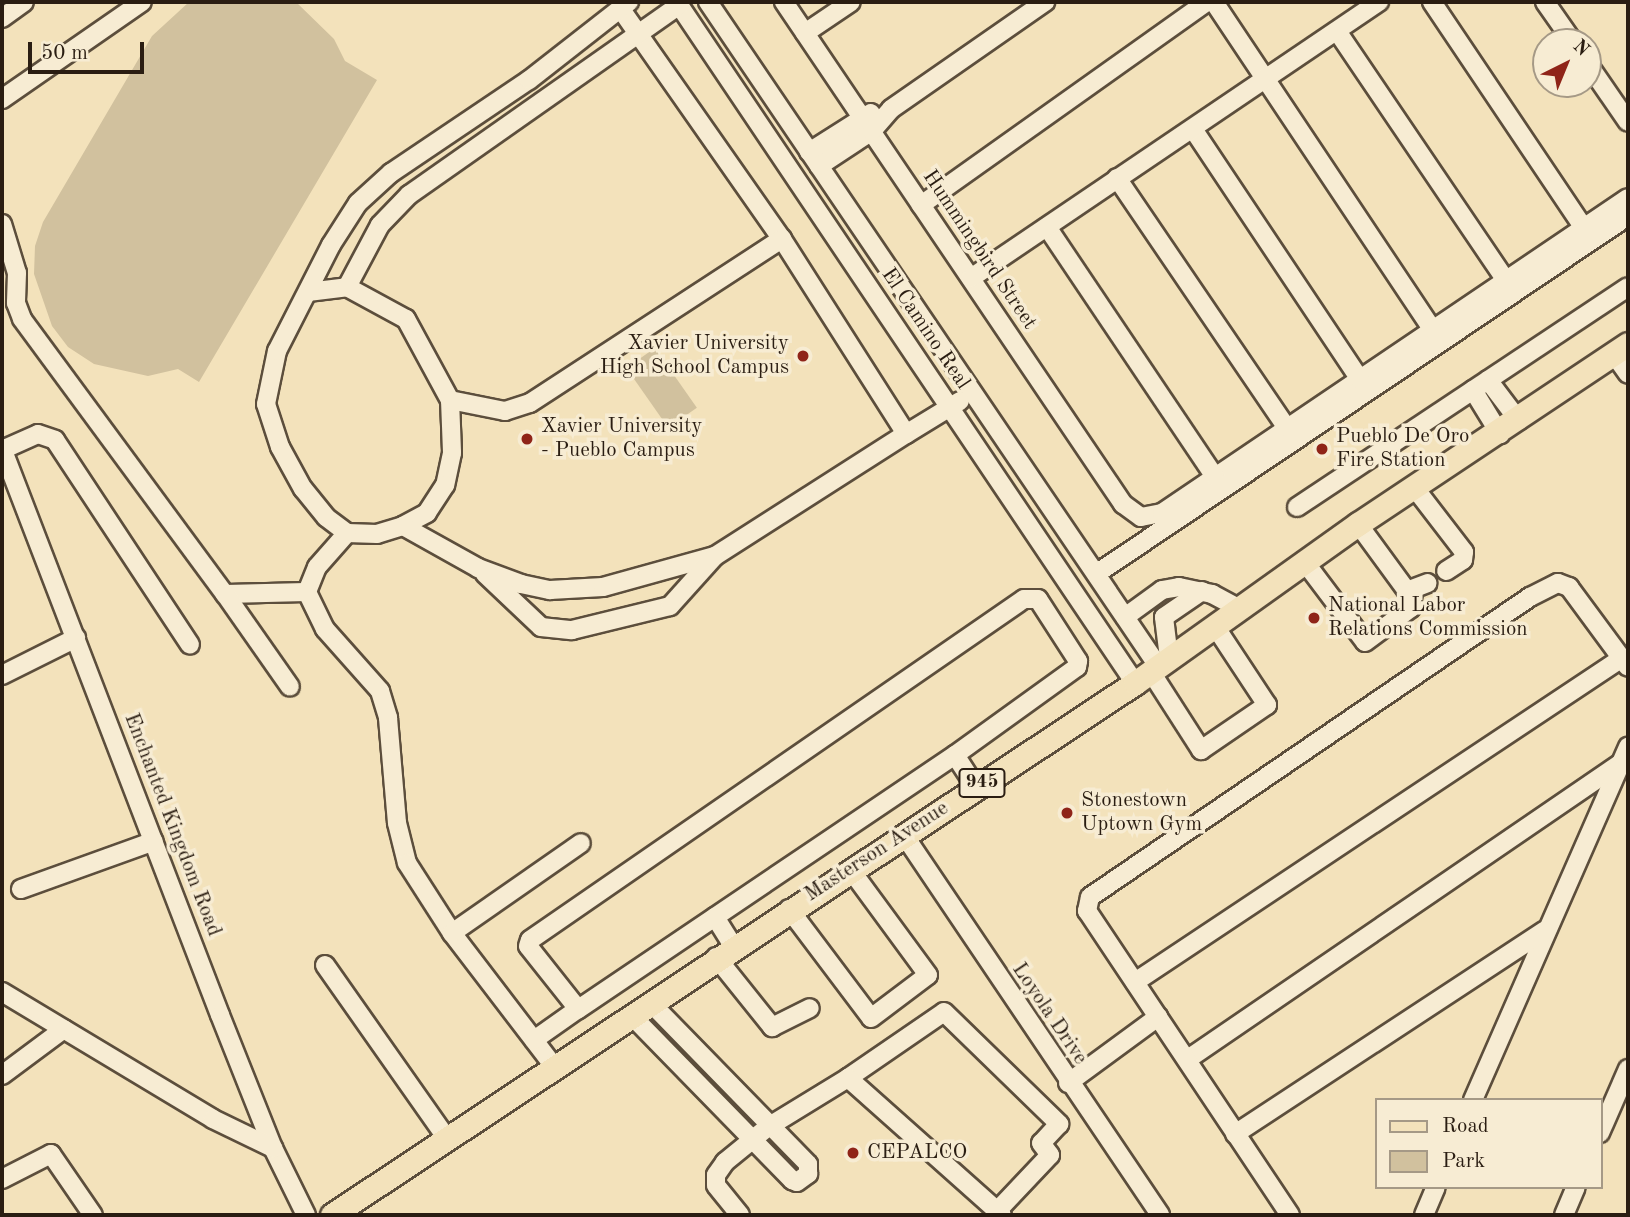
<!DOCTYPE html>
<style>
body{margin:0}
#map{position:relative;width:1630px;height:1217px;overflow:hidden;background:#f3e2bb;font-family:"Old Standard TT",serif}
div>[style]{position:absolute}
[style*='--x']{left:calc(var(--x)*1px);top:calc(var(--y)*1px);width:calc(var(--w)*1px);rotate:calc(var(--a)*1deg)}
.green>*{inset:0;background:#d1c19e;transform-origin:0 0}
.roads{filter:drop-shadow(2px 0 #5c4e3c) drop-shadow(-2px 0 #5c4e3c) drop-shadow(0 2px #5c4e3c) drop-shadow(0 -2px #5c4e3c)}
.minor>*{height:18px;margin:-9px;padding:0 9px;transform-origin:9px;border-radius:9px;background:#f7ecd3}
.major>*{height:23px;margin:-11.5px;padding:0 11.5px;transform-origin:11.5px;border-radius:11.5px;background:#f3e2bb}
.dots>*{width:19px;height:19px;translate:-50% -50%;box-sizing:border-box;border:4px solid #f7ecd3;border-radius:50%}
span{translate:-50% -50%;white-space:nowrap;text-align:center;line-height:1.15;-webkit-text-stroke:7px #f7ecd3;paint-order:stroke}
.shield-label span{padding:2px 5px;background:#f7ecd3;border:2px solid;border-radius:5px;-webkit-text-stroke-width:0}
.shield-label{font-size:19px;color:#2a1d12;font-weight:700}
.street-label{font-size:21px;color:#2a1d12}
.poi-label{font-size:21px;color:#2a1d12}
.right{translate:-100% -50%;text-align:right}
.left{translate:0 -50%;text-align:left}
.frame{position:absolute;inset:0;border:4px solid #2a1d12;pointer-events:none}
.legend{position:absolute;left:1375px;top:1098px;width:228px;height:91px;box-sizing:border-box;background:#f7ecd3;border:2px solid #a59986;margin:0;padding:9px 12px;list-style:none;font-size:21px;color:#2a1d12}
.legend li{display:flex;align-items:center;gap:14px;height:35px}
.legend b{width:35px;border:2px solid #a59986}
.north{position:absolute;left:1532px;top:28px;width:70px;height:70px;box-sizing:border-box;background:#f7ecd3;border:2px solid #a59986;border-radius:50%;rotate:43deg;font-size:19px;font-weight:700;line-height:28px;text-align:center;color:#2a1d12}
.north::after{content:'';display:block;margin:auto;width:24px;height:32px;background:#8f2418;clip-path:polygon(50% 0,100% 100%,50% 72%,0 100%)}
.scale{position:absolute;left:28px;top:42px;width:116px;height:32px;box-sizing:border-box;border:4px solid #2a1d12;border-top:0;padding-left:9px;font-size:21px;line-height:24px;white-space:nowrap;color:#2a1d12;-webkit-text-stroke:5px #f7ecd3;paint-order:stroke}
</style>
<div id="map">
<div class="green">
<i style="clip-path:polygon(189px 2px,296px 2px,334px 39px,345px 61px,377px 80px,199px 382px,178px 369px,148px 376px,94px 364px,68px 347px,52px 326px,34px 274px,35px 246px,43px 222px,152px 36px)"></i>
<i style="left:655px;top:348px;width:73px;height:35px;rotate:55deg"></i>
</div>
<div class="roads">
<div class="minor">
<i style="--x:677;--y:2;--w:821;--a:56.08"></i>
<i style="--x:708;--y:2;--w:802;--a:55.87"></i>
<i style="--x:784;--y:2;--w:606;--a:55.97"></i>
<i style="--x:1123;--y:504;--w:22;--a:36"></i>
<i style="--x:1141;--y:517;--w:21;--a:-11"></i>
<i style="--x:1162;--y:513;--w:562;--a:-34.06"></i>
<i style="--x:1214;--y:2;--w:394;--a:56.3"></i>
<i style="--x:1432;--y:2;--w:272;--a:56.1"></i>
<i style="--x:1545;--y:2;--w:49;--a:55"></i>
<i style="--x:620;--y:8;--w:282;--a:55"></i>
<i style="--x:2;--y:18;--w:27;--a:-36"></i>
<i style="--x:1337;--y:31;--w:302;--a:55.9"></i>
<i style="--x:805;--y:33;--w:55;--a:-34"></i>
<i style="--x:1588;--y:64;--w:70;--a:55.4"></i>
<i style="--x:2;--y:99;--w:170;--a:-34.7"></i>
<i style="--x:1193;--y:129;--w:301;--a:56.3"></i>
<i style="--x:809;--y:152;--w:73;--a:-32.2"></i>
<i style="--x:819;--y:166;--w:64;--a:-33.4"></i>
<i style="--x:872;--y:131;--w:29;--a:-49"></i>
<i style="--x:891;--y:109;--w:188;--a:-34.8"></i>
<i style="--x:1117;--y:178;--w:302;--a:55.8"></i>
<i style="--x:921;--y:205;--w:351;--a:-35.4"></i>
<i style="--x:2;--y:224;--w:51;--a:73"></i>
<i style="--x:17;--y:273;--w:30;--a:92"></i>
<i style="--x:16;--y:303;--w:17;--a:69"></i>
<i style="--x:22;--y:319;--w:342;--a:53.6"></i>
<i style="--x:225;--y:594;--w:82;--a:-1.4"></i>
<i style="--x:1047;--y:227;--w:301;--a:56.1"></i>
<i style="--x:971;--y:278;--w:493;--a:-34.1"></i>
<i style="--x:347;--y:287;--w:70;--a:-62"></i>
<i style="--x:380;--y:225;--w:42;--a:-46"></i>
<i style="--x:409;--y:195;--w:330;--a:-35.1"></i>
<i style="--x:308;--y:292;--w:39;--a:-7"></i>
<i style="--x:347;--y:287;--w:67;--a:28.5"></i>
<i style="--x:406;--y:319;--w:92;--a:61.5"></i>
<i style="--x:450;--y:400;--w:53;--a:87.8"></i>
<i style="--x:452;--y:453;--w:33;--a:102"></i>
<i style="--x:445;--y:485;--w:33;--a:123"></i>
<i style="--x:427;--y:513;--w:27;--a:152"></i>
<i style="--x:403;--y:526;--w:27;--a:163"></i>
<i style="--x:377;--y:534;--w:30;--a:-178"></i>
<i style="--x:347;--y:533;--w:26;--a:-143"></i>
<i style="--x:326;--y:517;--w:36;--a:-129"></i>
<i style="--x:303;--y:489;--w:48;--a:-118.7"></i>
<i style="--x:280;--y:447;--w:45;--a:-108"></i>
<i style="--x:266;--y:404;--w:54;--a:-78.3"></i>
<i style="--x:277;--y:351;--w:119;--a:-63"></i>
<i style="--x:331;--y:245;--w:50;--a:-57.3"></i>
<i style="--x:358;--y:203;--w:45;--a:-42.3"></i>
<i style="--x:391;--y:173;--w:166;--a:-34"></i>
<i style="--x:529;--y:80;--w:127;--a:-38"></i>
<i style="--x:1614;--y:354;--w:24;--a:55"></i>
<i style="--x:1488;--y:380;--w:51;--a:52.9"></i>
<i style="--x:1473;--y:390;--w:52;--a:58.5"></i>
<i style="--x:450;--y:400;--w:56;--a:11.3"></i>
<i style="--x:505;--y:411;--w:26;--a:-18"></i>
<i style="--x:530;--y:403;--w:301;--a:-33.1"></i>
<i style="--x:782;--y:239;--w:231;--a:57.5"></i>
<i style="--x:906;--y:434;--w:63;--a:-31.4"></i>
<i style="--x:2;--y:448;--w:607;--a:68.97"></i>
<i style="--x:220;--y:1015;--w:143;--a:68.3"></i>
<i style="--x:273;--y:1148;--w:75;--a:63.8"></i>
<i style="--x:2;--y:450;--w:39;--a:-24"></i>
<i style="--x:38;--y:434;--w:18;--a:19"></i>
<i style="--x:55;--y:440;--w:245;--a:56.6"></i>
<i style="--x:1414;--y:487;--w:82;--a:52.4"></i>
<i style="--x:1464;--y:552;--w:8;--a:97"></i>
<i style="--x:1463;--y:560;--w:20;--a:147"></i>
<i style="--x:1297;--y:507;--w:397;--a:-33.6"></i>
<i style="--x:1358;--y:524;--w:83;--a:53.8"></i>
<i style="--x:1407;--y:591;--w:22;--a:-21"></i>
<i style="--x:403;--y:526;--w:86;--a:29.2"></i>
<i style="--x:478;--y:568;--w:46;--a:20.4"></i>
<i style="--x:521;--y:584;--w:30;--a:12"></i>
<i style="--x:550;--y:590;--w:53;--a:-3.2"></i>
<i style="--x:603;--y:587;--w:116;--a:-15.5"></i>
<i style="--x:715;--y:556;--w:227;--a:-32.6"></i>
<i style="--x:347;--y:533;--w:45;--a:131.4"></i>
<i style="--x:317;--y:567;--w:27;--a:112"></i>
<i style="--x:307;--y:592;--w:41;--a:64.1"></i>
<i style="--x:325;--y:629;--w:83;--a:48.4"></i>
<i style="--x:380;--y:691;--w:28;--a:73"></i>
<i style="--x:388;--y:718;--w:105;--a:85.1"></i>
<i style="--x:397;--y:823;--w:41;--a:76"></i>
<i style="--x:407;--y:863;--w:83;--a:57.3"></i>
<i style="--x:452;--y:933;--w:166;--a:52.6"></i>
<i style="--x:1304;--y:561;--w:101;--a:53"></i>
<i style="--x:1365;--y:642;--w:57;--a:-36.5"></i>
<i style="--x:1411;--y:608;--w:16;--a:-83"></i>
<i style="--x:485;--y:574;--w:77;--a:43.4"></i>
<i style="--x:541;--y:627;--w:31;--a:6"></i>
<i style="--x:572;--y:630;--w:101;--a:-13.8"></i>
<i style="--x:670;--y:606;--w:67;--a:-48"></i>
<i style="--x:1096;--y:574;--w:641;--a:-33.94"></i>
<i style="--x:225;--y:594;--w:113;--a:55"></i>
<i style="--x:1125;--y:617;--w:46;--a:-36.1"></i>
<i style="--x:1162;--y:590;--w:17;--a:-10"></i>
<i style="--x:1179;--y:587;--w:34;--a:12"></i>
<i style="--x:1212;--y:594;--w:30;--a:28"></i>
<i style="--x:1169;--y:658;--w:41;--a:-97"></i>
<i style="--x:1164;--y:617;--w:46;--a:-34.4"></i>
<i style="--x:1151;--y:672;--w:93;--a:57.3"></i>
<i style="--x:1201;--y:750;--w:80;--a:-34.3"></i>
<i style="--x:1267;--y:705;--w:95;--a:-123.4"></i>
<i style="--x:2;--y:675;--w:83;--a:-26.6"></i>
<i style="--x:955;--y:755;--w:455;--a:146"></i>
<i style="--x:578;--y:1009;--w:80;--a:-128.4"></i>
<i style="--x:528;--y:946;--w:6;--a:-72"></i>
<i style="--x:530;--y:940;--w:600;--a:-34.62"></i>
<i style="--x:1024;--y:599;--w:14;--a:0"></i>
<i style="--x:1038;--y:599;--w:74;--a:57.2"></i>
<i style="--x:1078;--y:661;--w:6;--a:99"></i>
<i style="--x:1077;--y:667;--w:150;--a:144.2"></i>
<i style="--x:955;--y:755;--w:38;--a:57"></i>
<i style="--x:904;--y:835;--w:458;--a:56"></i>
<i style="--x:21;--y:889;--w:141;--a:-19.8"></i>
<i style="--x:789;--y:909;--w:136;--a:53"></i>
<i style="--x:871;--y:1018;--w:71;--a:-37"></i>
<i style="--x:928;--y:975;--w:130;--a:-126.3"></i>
<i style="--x:715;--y:917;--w:34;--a:58"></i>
<i style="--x:452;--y:933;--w:157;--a:-34.9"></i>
<i style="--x:716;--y:957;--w:90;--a:51.3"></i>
<i style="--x:772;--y:1027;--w:42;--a:-26.6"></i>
<i style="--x:325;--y:965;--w:209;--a:54.9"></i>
<i style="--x:1135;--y:982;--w:585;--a:-33.64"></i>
<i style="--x:2;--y:992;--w:246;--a:31"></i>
<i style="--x:213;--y:1119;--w:67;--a:25.8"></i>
<i style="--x:631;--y:1015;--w:231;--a:45.7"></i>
<i style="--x:792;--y:1180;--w:5;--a:22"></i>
<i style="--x:797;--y:1182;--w:14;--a:-36"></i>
<i style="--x:808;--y:1174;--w:10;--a:-90"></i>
<i style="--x:808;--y:1164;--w:225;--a:-134.3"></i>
<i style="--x:534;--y:1040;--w:54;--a:-35.2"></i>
<i style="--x:1188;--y:1059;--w:525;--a:-34.36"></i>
<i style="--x:2;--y:1075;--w:77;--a:-36.6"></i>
<i style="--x:848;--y:1078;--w:116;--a:-34.5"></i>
<i style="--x:944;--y:1012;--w:161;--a:44.2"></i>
<i style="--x:1059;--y:1124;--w:26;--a:133"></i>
<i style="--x:1041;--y:1143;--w:15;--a:53"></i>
<i style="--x:1050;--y:1155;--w:77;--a:133.4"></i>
<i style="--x:1068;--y:1083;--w:112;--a:-36.3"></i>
<i style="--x:1473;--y:1100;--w:386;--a:-66.3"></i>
<i style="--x:1600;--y:1133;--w:70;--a:-66.4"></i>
<i style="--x:1235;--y:1134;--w:370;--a:-33.3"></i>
<i style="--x:2;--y:1179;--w:55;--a:-27"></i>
<i style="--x:51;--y:1154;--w:74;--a:55.5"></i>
<i style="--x:740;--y:1215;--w:38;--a:-129"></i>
<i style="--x:716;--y:1185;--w:10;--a:-90"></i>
<i style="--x:716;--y:1175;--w:16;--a:-55"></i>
<i style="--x:725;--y:1162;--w:55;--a:-39.1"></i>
<i style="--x:768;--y:1127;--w:94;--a:-31.5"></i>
<i style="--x:848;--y:1078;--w:206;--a:41.7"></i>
<i style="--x:1290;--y:1215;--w:366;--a:-123.7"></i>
<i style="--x:1087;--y:911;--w:14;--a:-78"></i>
<i style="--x:1090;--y:897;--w:533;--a:-34.29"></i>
<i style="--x:1530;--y:597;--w:31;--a:-27"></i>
<i style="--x:1558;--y:583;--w:12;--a:20"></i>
<i style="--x:1569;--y:587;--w:99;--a:53.6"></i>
<i style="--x:1424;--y:1215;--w:30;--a:-67"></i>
<i style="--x:1564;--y:1215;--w:30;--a:-67"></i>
</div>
<div class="major">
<i style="--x:332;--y:1215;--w:963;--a:-33.53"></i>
<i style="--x:1135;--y:683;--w:274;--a:-35.5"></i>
<i style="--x:1358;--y:524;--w:324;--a:-33.7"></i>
</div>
</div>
<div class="dots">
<i style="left:803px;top:356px;background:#8f2418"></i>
<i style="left:527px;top:439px;background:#8f2418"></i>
<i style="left:1322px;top:449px;background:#8f2418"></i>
<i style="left:1314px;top:618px;background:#8f2418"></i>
<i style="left:1067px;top:813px;background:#8f2418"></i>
<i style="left:853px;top:1153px;background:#8f2418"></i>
</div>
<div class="shield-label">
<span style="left:982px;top:783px">945</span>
</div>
<div class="street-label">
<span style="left:979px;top:250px;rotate:56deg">Hummingbird Street</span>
<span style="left:925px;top:329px;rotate:56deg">El Camino Real</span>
<span style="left:172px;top:825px;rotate:69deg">Enchanted Kingdom Road</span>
<span style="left:877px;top:852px;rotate:-33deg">Masterson Avenue</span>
<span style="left:1049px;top:1014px;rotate:56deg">Loyola Drive</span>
</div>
<div class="poi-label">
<span class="right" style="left:789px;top:356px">Xavier University<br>High School Campus</span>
<span class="left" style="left:541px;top:439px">Xavier University<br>- Pueblo Campus</span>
<span class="left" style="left:1336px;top:449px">Pueblo De Oro<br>Fire Station</span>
<span class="left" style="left:1328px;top:618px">National Labor<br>Relations Commission</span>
<span class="left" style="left:1081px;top:813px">Stonestown<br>Uptown Gym</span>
<span class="left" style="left:867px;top:1153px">CEPALCO</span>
</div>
<div class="frame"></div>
<ul class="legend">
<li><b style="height:9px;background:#f3e2bb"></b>Road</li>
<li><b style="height:19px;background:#d1c19e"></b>Park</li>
</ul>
<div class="north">N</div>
<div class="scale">50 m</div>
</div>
